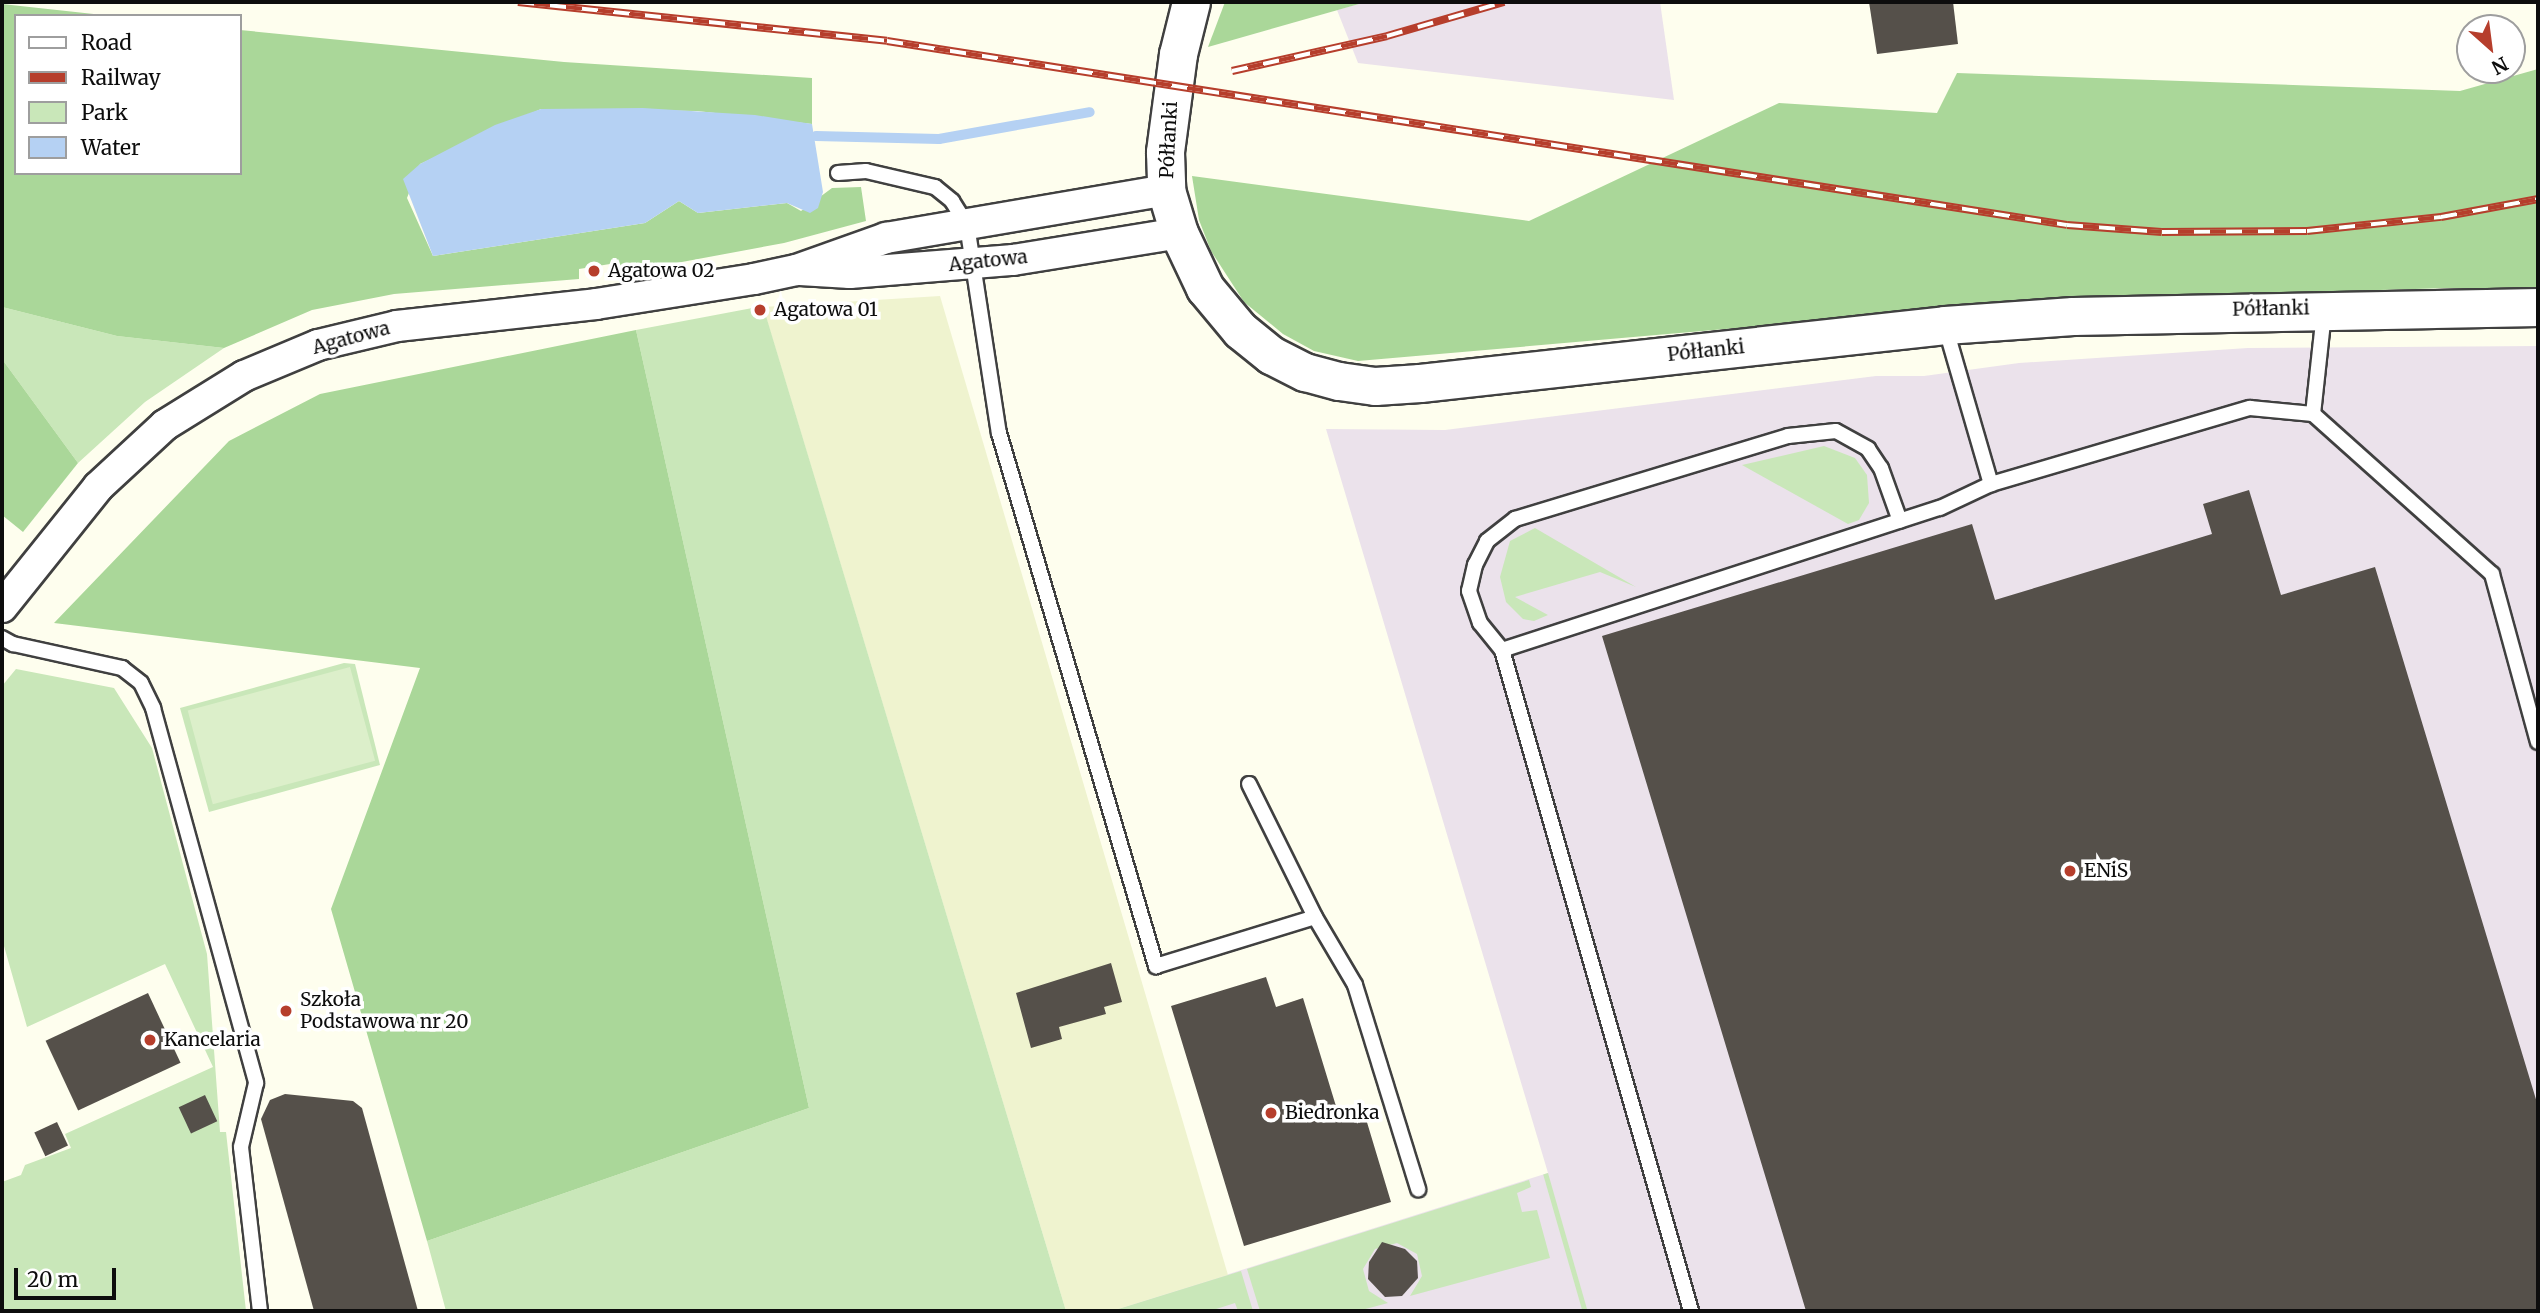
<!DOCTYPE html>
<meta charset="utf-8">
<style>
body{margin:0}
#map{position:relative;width:2540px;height:1313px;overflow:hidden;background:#fefeee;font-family:Merriweather,serif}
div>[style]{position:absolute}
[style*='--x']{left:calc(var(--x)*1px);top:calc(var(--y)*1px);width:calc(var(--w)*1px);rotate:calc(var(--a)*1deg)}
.industrial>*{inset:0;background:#ebe2eb}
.farmland>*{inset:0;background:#eff3cf}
.green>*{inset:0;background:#c9e7b9;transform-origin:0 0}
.forest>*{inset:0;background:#aad799}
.pitch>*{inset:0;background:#dcefca;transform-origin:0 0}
.water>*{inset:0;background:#b5d1f3}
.stream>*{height:10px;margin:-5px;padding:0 5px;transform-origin:5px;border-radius:5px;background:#b5d1f3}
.building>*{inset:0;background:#55504a;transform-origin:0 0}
.roads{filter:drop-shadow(2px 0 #404040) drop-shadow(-2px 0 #404040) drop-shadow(0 2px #404040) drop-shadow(0 -2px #404040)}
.service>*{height:14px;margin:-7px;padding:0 7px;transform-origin:7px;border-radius:7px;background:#fff}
.minor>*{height:30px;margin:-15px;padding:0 15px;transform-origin:15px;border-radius:15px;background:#fff}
.tertiary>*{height:37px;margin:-18.5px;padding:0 18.5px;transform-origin:18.5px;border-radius:18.5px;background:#fff}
.rail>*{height:8px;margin-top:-4px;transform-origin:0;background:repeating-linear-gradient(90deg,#fff 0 16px,#b63e2c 0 32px);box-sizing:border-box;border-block:2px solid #b63e2c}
.dots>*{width:19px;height:19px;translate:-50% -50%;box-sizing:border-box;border:4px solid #fff;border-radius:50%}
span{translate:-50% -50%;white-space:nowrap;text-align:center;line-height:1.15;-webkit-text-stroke:7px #fff;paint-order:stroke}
.street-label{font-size:19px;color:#0d0d0d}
.poi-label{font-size:19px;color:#0d0d0d}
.left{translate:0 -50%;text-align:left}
.frame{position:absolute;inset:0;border:4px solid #0d0d0d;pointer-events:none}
.legend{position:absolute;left:14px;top:14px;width:228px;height:161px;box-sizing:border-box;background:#fff;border:2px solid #9e9e9e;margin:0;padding:9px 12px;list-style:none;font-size:21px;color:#0d0d0d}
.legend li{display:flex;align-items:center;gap:14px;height:35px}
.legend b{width:35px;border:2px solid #9e9e9e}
.north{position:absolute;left:2456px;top:14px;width:70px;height:70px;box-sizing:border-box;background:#fff;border:2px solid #9e9e9e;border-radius:50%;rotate:152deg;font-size:19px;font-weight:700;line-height:28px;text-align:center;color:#0d0d0d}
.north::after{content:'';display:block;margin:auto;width:24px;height:32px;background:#b63e2c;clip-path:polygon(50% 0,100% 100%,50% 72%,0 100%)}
.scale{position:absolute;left:14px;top:1268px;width:102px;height:32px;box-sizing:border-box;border:4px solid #0d0d0d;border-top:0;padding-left:9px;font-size:21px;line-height:24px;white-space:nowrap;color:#0d0d0d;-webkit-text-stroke:5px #fff;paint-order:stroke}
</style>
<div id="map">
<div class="industrial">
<i style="clip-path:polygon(1366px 2px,1660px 2px,1674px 100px,1358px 63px,1337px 10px)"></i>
<i style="clip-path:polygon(2538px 346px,2538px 1311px,1112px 1311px,1548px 1173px,1326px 429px,1445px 430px,1876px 376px,1924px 376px,2019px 363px,2248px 348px)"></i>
</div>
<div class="farmland">
<i style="clip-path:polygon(940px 296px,1228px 1275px,1112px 1311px,1066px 1311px,763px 307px)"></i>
</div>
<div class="green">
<i style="clip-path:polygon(763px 306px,1066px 1311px,446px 1311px,427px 1241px,809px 1108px,636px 330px)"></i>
<i style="clip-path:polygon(2px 307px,117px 336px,224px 348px,145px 402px,78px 463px,2px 359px)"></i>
<i style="clip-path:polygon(1824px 446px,1855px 458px,1867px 475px,1869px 503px,1859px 520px,1848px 524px,1742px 465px)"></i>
<i style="clip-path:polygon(1535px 528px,1636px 587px,1600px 572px,1515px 597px,1548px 615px,1534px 621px,1523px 619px,1506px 602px,1500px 577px,1510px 541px)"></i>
<i style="clip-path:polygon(344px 663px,355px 664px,380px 765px,209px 812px,180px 708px)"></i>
<i style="clip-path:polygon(16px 669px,114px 688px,152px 748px,207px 954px,220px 1132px,226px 1132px,246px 1311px,2px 1311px,2px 1182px,21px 1175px,25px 1165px,71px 1148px,65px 1134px,213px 1067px,165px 964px,27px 1027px,2px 939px,2px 686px)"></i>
<i style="left:1548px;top:1173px;width:143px;height:5px;rotate:74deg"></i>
<i style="clip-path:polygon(1529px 1180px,1531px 1187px,1517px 1193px,1522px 1212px,1537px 1210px,1550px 1258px,1410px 1296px,1422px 1276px,1417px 1254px,1397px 1243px,1375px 1249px,1363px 1269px,1369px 1291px,1388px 1303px,1358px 1311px,1260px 1311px,1247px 1269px)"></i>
<i style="clip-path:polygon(1241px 1271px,1253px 1311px,1238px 1311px,1235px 1303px,1210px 1311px,1112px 1311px)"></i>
</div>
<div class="forest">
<i style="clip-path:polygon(1225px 2px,1366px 2px,1208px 47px)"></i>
<i style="clip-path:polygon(2px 4px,112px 16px,16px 16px,16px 173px,240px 173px,240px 30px,564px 62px,812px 78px,812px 124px,697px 111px,541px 109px,420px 164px,407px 198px,433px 256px,645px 223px,679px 201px,698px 213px,787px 203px,801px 211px,832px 188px,861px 187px,866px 221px,784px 243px,612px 275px,610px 264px,579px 269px,579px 279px,394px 294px,312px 310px,224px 348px,117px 336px,2px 307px)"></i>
<i style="clip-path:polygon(2538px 69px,2538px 290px,2449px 288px,2071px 299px,1358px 361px,1314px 351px,1283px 334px,1244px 302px,1211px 251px,1199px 220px,1192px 176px,1529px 221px,1779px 103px,1937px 113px,1957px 73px,2460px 91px)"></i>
<i style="clip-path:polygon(636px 330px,809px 1108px,427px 1241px,331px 909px,420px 668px,54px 623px,229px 441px,320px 394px)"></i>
<i style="clip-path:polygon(2px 359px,78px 463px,23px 532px,2px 515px)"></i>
</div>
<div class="pitch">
<i style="left:350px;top:667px;width:97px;height:168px;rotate:75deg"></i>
</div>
<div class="water">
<i style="clip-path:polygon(643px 108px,755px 115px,812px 124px,823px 192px,818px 208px,810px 213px,787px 203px,698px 213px,679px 201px,645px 223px,433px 256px,403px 179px,420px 164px,495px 125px,541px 109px)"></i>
</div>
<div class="stream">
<i style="--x:816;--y:136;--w:123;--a:1.4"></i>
<i style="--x:939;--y:139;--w:153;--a:-10.1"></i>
</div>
<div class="building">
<i style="clip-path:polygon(1869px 2px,1953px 2px,1958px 44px,1877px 54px)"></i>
<i style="clip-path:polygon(2249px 490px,2281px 595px,2375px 567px,2538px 1106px,2538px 1311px,1806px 1311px,1602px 636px,1972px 524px,1995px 600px,2212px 534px,2203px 504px)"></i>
<i style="clip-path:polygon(1111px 963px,1122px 1002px,1104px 1007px,1106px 1014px,1059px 1027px,1062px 1039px,1031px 1048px,1016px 993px)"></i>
<i style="clip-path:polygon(1266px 977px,1276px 1007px,1303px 998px,1339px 1116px,1363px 1109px,1391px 1202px,1244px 1246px,1171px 1006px)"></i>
<i style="left:148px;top:993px;width:77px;height:113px;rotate:65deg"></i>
<i style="clip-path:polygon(285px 1094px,353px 1101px,362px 1108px,418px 1311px,314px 1311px,261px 1119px,270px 1100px)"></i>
<i style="left:205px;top:1095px;width:29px;height:29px;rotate:65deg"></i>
<i style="left:57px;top:1122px;width:26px;height:25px;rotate:65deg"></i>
<i style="clip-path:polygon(1382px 1242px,1405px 1249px,1417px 1261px,1418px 1278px,1402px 1296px,1385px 1297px,1368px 1279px,1369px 1262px)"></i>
</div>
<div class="roads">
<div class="service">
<i style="--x:838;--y:173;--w:28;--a:-4"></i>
<i style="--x:866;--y:171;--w:71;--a:13.1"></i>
<i style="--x:935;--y:187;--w:22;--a:39"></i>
<i style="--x:952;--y:201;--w:28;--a:58"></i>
<i style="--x:967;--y:225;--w:210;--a:81.3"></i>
<i style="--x:999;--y:433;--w:556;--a:73.59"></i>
<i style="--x:1156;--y:966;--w:166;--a:-17.1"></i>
<i style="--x:1945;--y:326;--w:165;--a:73.8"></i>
<i style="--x:1991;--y:484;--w:270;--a:-16.4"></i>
<i style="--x:2250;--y:408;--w:63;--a:5.4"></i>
<i style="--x:2313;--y:414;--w:240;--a:41.8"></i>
<i style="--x:2492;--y:574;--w:174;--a:74.7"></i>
<i style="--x:2313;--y:414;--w:102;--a:-83.8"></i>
<i style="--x:2;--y:638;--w:13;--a:29"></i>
<i style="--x:13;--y:644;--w:112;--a:12.4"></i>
<i style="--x:122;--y:668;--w:24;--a:38"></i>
<i style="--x:141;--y:683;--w:28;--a:64"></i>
<i style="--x:153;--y:708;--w:389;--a:74.6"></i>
<i style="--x:256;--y:1083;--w:66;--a:103.2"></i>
<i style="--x:241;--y:1147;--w:165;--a:83.4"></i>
<i style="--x:1502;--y:650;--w:35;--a:-129"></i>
<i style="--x:1480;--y:623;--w:34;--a:-109"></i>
<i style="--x:1469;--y:591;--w:27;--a:-77"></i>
<i style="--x:1475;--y:565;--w:27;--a:-63"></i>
<i style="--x:1487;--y:541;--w:36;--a:-38"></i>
<i style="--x:1515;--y:519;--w:285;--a:-16.9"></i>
<i style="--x:1788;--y:436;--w:48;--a:-5.9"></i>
<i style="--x:1836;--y:431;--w:37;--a:29"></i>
<i style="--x:1868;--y:449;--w:23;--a:56"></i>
<i style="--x:1881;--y:468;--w:56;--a:70.3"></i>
<i style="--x:1249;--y:784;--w:148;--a:63.6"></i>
<i style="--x:1315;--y:917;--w:79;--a:59.5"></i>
<i style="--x:1355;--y:985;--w:214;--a:72.8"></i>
<i style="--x:1691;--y:1311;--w:687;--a:-105.96"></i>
<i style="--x:1502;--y:650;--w:460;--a:-18"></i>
<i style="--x:1940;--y:508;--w:56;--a:-25.2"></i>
</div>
<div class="minor">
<i style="--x:800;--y:270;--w:50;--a:3.4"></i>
<i style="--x:850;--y:273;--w:164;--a:-4.6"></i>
<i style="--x:1013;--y:260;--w:168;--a:-9.2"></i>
<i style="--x:2;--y:607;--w:154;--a:-51.3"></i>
<i style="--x:98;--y:487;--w:91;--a:-42.8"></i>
<i style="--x:165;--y:425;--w:93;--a:-31.8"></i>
<i style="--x:244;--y:376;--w:80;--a:-22.7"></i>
<i style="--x:318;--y:345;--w:81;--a:-13.5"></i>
<i style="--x:397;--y:326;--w:200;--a:-6.3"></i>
<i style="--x:596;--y:304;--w:160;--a:-9"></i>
<i style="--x:754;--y:279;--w:43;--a:-12.1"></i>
<i style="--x:796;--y:270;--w:96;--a:-19.6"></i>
<i style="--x:886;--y:238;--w:284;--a:-9.7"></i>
</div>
<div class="tertiary">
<i style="--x:1191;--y:2;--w:54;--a:104"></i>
<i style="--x:1178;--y:54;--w:99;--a:97.6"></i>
<i style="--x:1165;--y:152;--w:38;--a:88"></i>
<i style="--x:1166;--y:190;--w:45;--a:73.2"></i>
<i style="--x:1179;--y:233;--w:61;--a:64.7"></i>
<i style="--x:1205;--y:288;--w:55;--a:50.2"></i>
<i style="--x:1240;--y:330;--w:40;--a:39"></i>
<i style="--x:1271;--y:355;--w:38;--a:27"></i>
<i style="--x:1305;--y:372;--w:35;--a:15"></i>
<i style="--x:1339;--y:381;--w:36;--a:8"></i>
<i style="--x:1375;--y:386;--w:45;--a:-3.8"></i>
<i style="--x:1420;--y:383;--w:528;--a:-6.3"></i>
<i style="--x:1945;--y:325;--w:128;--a:-4"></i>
<i style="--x:2073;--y:316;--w:465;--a:-1.1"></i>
</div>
</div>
<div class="rail">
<i style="--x:518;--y:2;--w:371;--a:6"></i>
<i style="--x:887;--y:41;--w:1194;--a:8.86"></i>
<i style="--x:2067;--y:225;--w:95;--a:4.2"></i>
<i style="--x:2162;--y:232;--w:145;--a:-0.4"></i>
<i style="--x:2307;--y:231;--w:135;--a:-6"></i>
<i style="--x:2441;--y:217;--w:99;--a:-10.5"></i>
<i style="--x:1232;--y:71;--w:159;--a:-12.7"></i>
<i style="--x:1387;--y:36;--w:122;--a:-16.2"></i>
</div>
<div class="dots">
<i style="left:594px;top:271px;background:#b63e2c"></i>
<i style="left:760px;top:310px;background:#b63e2c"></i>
<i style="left:2070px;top:871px;background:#b63e2c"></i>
<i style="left:286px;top:1011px;background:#b63e2c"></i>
<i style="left:150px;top:1040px;background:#b63e2c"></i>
<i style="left:1271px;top:1113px;background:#b63e2c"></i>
</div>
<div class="street-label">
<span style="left:1169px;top:140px;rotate:-87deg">Półłanki</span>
<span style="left:988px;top:261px;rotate:-6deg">Agatowa</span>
<span style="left:2271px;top:309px;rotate:-1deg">Półłanki</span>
<span style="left:351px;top:338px;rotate:-15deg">Agatowa</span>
<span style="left:1706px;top:351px;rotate:-6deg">Półłanki</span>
</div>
<div class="poi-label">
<span class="left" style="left:608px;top:271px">Agatowa 02</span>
<span class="left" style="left:774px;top:310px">Agatowa 01</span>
<span class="left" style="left:2084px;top:871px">ENiS</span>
<span class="left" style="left:300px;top:1011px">Szkoła<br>Podstawowa nr 20</span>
<span class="left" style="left:164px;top:1040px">Kancelaria</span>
<span class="left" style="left:1285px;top:1113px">Biedronka</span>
</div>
<div class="frame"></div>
<ul class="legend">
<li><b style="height:9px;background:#fff"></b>Road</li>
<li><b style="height:9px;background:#b63e2c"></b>Railway</li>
<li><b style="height:19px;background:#c9e7b9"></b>Park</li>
<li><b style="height:19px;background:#b5d1f3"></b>Water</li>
</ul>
<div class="north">N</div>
<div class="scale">20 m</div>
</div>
